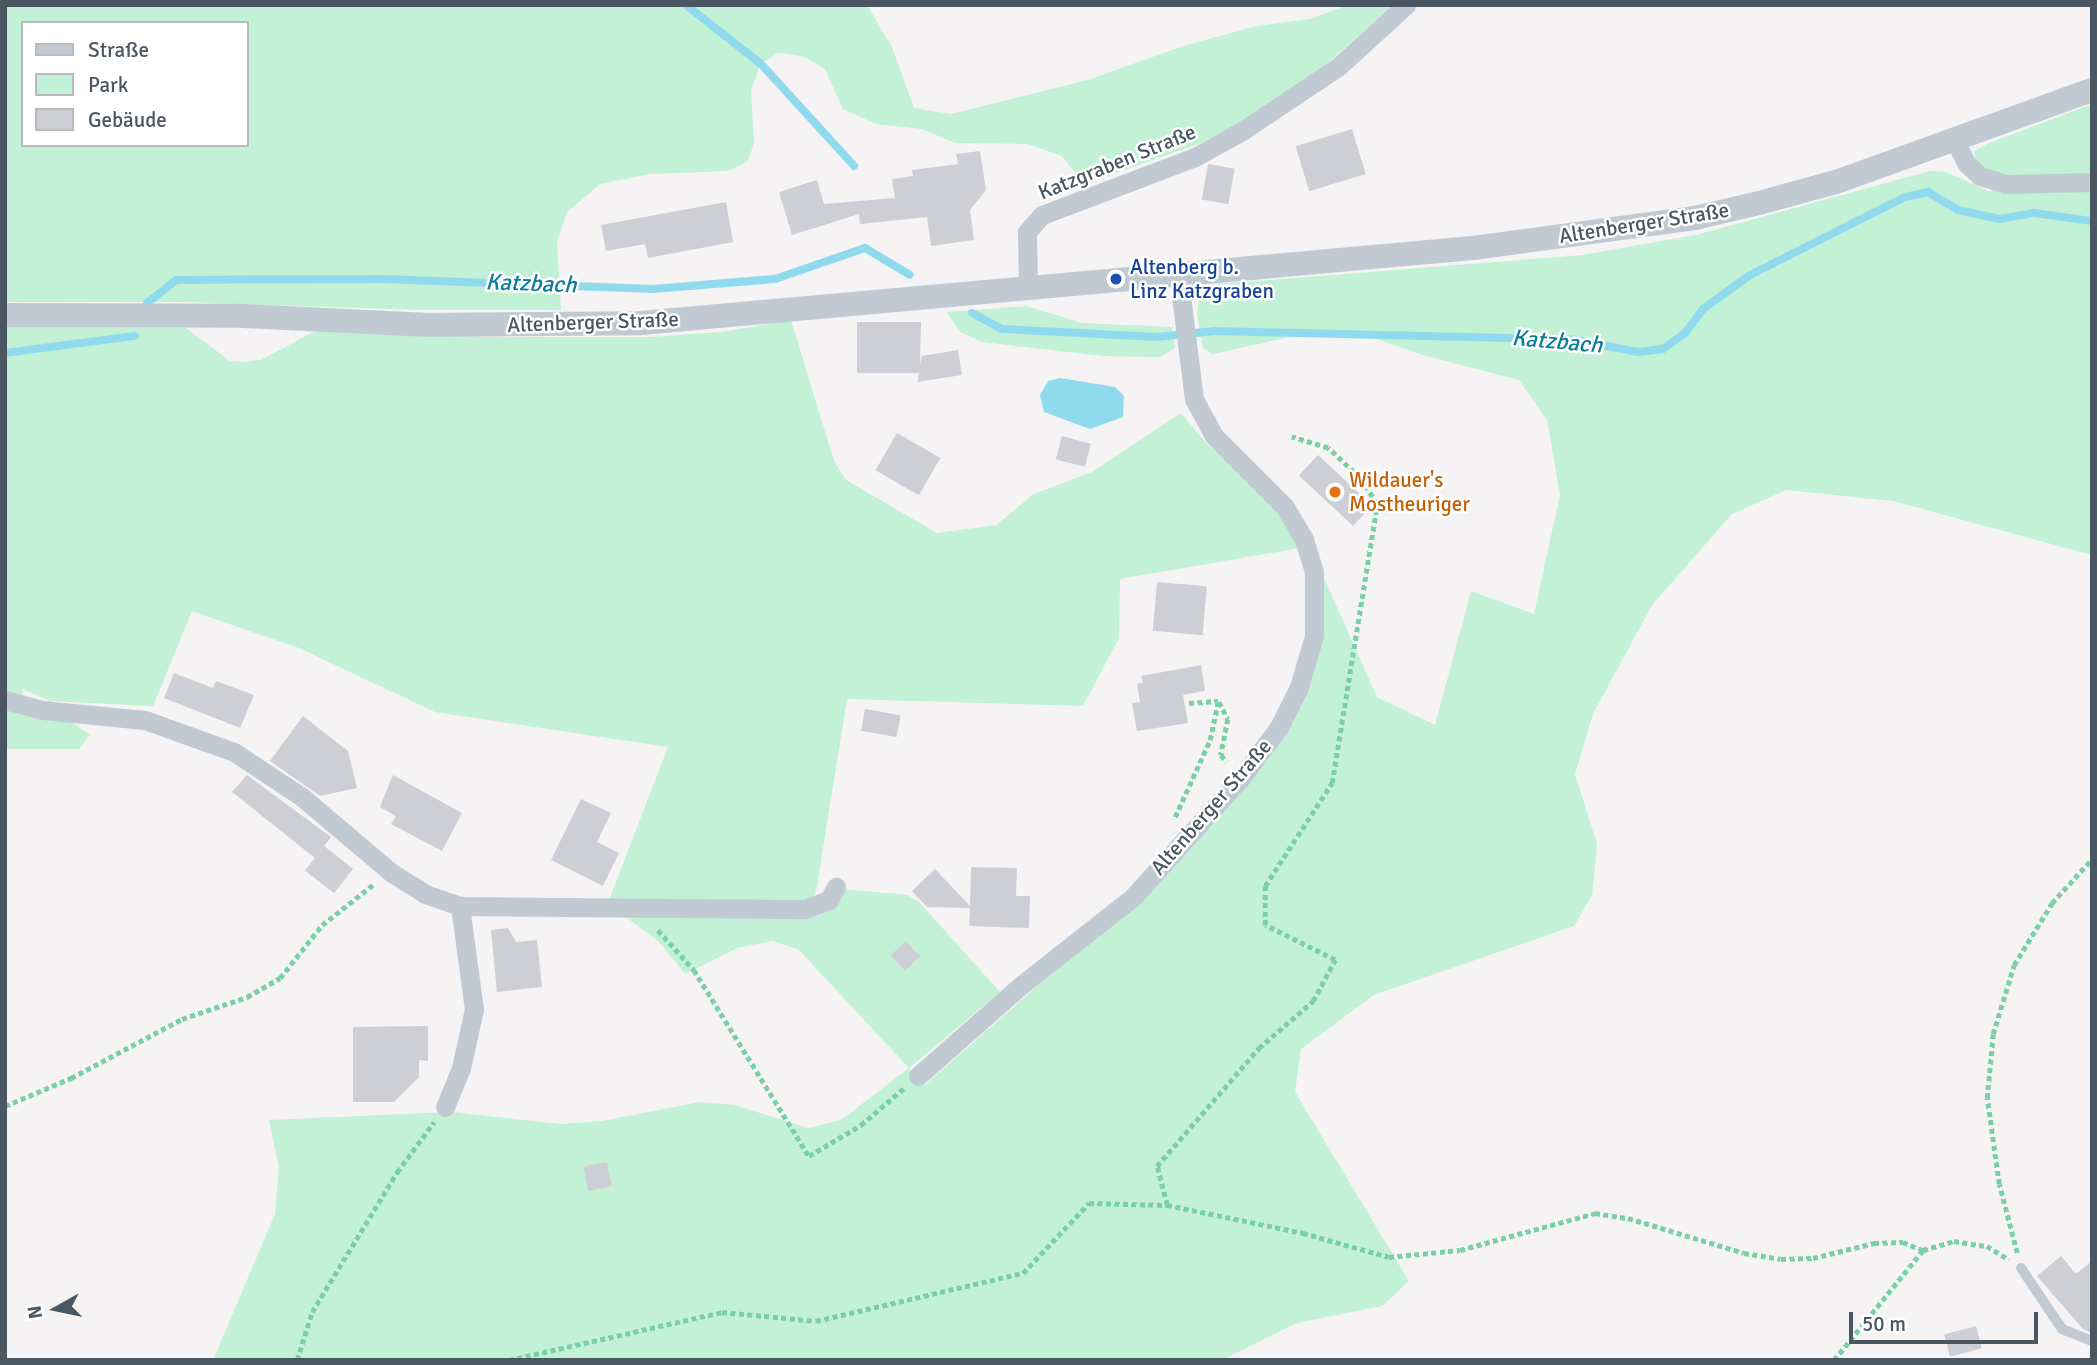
<!DOCTYPE html>
<meta charset="utf-8">
<style>
body{margin:0}
#map{position:relative;width:2097px;height:1365px;overflow:hidden;background:#f5f3f3;font-family:Signika,sans-serif}
div>[style]{position:absolute}
[style*='--x']{left:calc(var(--x)*1px);top:calc(var(--y)*1px);width:calc(var(--w)*1px);rotate:calc(var(--a)*1deg)}
.green>*{inset:0;background:#c3f1d5}
.water>*{inset:0;background:#90daee}
.stream>*{height:8px;margin:-4px;padding:0 4px;transform-origin:4px;border-radius:4px;background:#90daee}
.building>*{inset:0;background:#cdcfd5;transform-origin:0 0}
.path>*{height:4.5px;margin-top:-2.25px;transform-origin:0;background:repeating-linear-gradient(90deg,#7ad0a6 0 5px,transparent 0 8.5px)}
.service>*{height:10px;margin:-5px;padding:0 5px;transform-origin:5px;border-radius:5px;background:#c1cad2}
.minor>*{height:19px;margin:-9.5px;padding:0 9.5px;transform-origin:9.5px;border-radius:9.5px;background:#c1cad2}
.tertiary>*{height:24px;margin:-12px;padding:0 12px;transform-origin:12px;border-radius:12px;background:#c1cad2}
.dots>*{width:19px;height:19px;translate:-50% -50%;box-sizing:border-box;border:4px solid #fff;border-radius:50%}
span{translate:-50% -50%;white-space:nowrap;text-align:center;line-height:1.15;-webkit-text-stroke:5px #fff;paint-order:stroke}
.street-label{font-size:21px;color:#4a5661}
.transit-label{font-size:21px;color:#164399}
.left{translate:0 -50%;text-align:left}
.food-label{font-size:21px;color:#c56008}
.water-label{font-size:23px;color:#0c7c9b;font-style:italic}
.frame{position:absolute;inset:0;border:7px solid #4a5661;pointer-events:none}
.legend{position:absolute;left:21px;top:21px;width:228px;height:126px;box-sizing:border-box;background:#fff;border:2px solid #b7bbc0;margin:0;padding:9px 12px;list-style:none;font-size:21px;color:#4a5661}
.legend li{display:flex;align-items:center;gap:14px;height:35px}
.legend b{width:35px;border:2px solid #b7bbc0}
.north{position:absolute;left:21px;top:1274px;width:70px;height:70px;-webkit-text-stroke:5px #fff;paint-order:stroke;rotate:261deg;font-size:19px;font-weight:700;line-height:28px;text-align:center;color:#4a5661}
.north::after{content:'';display:block;margin:auto;width:24px;height:32px;background:#4a5661;clip-path:polygon(50% 0,100% 100%,50% 72%,0 100%)}
.scale{position:absolute;left:1849px;top:1312px;width:189px;height:32px;box-sizing:border-box;border:4px solid #4a5661;border-top:0;padding-left:9px;font-size:21px;line-height:24px;white-space:nowrap;color:#4a5661;-webkit-text-stroke:5px #fff;paint-order:stroke}
</style>
<div id="map">
<div class="green">
<i style="clip-path:polygon(evenodd,5px 5px,867px 5px,892px 47px,914px 108px,951px 114px,1088px 80px,1183px 46px,1257px 26px,1310px 19px,1348px 5px,1393px 5px,1318px 72px,1255px 115px,1201px 143px,1084px 184px,1062px 156px,1028px 144px,955px 143px,922px 129px,876px 124px,843px 109px,825px 69px,802px 56px,778px 53px,761px 64px,751px 90px,754px 143px,748px 161px,729px 171px,650px 174px,600px 184px,567px 212px,557px 242px,561px 310px,419px 310px,183px 302px,5px 302px,5px 5px,23px 23px,247px 23px,247px 145px,23px 145px,23px 23px)"></i>
<i style="clip-path:polygon(2092px 104px,2092px 175px,2026px 178px,1993px 172px,1976px 162px,1974px 151px,1989px 143px)"></i>
<i style="clip-path:polygon(1930px 171px,1946px 172px,1988px 191px,2092px 188px,2092px 555px,1893px 501px,1786px 490px,1732px 514px,1652px 605px,1593px 714px,1575px 774px,1597px 844px,1592px 895px,1574px 926px,1374px 995px,1301px 1049px,1295px 1092px,1409px 1281px,1382px 1306px,1297px 1323px,1222px 1360px,213px 1360px,275px 1214px,279px 1167px,269px 1120px,451px 1112px,561px 1124px,602px 1121px,700px 1102px,735px 1105px,808px 1128px,841px 1120px,909px 1068px,798px 949px,772px 941px,737px 948px,685px 974px,659px 942px,626px 917px,803px 917px,821px 914px,844px 889px,907px 895px,919px 902px,1000px 992px,909px 1068px,925px 1085px,1076px 952px,1270px 754px,1324px 578px,1377px 697px,1435px 725px,1471px 591px,1534px 614px,1560px 495px,1547px 420px,1519px 380px,1423px 355px,1354px 331px,1308px 333px,1213px 354px,1203px 348px,1197px 315px,1199px 298px,1207px 285px,1582px 255px,1696px 235px)"></i>
<i style="clip-path:polygon(1027px 306px,1082px 323px,1172px 327px,1175px 348px,1160px 357px,1103px 356px,982px 342px,960px 332px,946px 312px)"></i>
<i style="clip-path:polygon(791px 320px,834px 461px,846px 480px,937px 533px,996px 525px,1034px 494px,1092px 472px,1181px 413px,1205px 442px,1279px 507px,1300px 548px,1120px 579px,1119px 638px,1083px 706px,847px 699px,817px 886px,814px 898px,795px 904px,609px 900px,668px 747px,435px 712px,299px 648px,192px 611px,153px 706px,50px 701px,22px 689px,25px 708px,70px 721px,90px 735px,79px 749px,5px 749px,5px 327px,186px 328px,230px 361px,243px 362px,261px 360px,315px 331px,473px 337px,650px 337px,722px 332px)"></i>
</div>
<div class="water">
<i style="clip-path:polygon(1060px 378px,1115px 387px,1124px 396px,1123px 417px,1090px 429px,1044px 412px,1040px 395px,1048px 381px)"></i>
</div>
<div class="stream">
<i style="--x:686;--y:5;--w:95;--a:38.2"></i>
<i style="--x:761;--y:64;--w:138;--a:47.6"></i>
<i style="--x:147;--y:303;--w:37;--a:-38"></i>
<i style="--x:176;--y:280;--w:206;--a:-0.3"></i>
<i style="--x:382;--y:279;--w:271;--a:2.1"></i>
<i style="--x:653;--y:289;--w:122;--a:-4.7"></i>
<i style="--x:775;--y:279;--w:95;--a:-19"></i>
<i style="--x:865;--y:248;--w:52;--a:31"></i>
<i style="--x:972;--y:313;--w:34;--a:28"></i>
<i style="--x:1002;--y:329;--w:155;--a:3"></i>
<i style="--x:1157;--y:337;--w:58;--a:-5.9"></i>
<i style="--x:1215;--y:331;--w:361;--a:1.4"></i>
<i style="--x:1576;--y:340;--w:63;--a:11"></i>
<i style="--x:1638;--y:352;--w:25;--a:-7"></i>
<i style="--x:1663;--y:349;--w:27;--a:-36"></i>
<i style="--x:1685;--y:333;--w:30;--a:-53"></i>
<i style="--x:1703;--y:309;--w:58;--a:-35.9"></i>
<i style="--x:1750;--y:275;--w:174;--a:-26.7"></i>
<i style="--x:1905;--y:197;--w:24;--a:-12"></i>
<i style="--x:1928;--y:192;--w:35;--a:31"></i>
<i style="--x:1958;--y:210;--w:43;--a:12.1"></i>
<i style="--x:2000;--y:219;--w:35;--a:-10"></i>
<i style="--x:2034;--y:213;--w:59;--a:7.9"></i>
<i style="--x:5;--y:353;--w:131;--a:-7.5"></i>
</div>
<div class="building">
<i style="left:1352px;top:129px;width:47px;height:59px;rotate:73deg"></i>
<i style="clip-path:polygon(980px 151px,986px 190px,970px 210px,974px 240px,931px 246px,927px 217px,860px 224px,859px 214px,792px 235px,779px 192px,817px 180px,824px 204px,895px 198px,892px 179px,913px 176px,912px 170px,958px 164px,956px 154px)"></i>
<i style="left:1208px;top:164px;width:27px;height:36px;rotate:10deg"></i>
<i style="clip-path:polygon(726px 202px,733px 242px,648px 258px,645px 244px,606px 251px,601px 225px)"></i>
<i style="clip-path:polygon(857px 322px,921px 322px,920px 365px,922px 356px,958px 350px,962px 375px,917px 382px,919px 373px,857px 373px)"></i>
<i style="left:897px;top:433px;width:50px;height:43px;rotate:30deg"></i>
<i style="left:1062px;top:436px;width:30px;height:24px;rotate:15deg"></i>
<i style="left:1318px;top:455px;width:74px;height:28px;rotate:43deg"></i>
<i style="left:1157px;top:582px;width:50px;height:49px;rotate:5deg"></i>
<i style="clip-path:polygon(1201px 665px,1205px 691px,1183px 695px,1188px 723px,1137px 731px,1132px 703px,1140px 702px,1137px 684px,1143px 683px,1141px 676px)"></i>
<i style="clip-path:polygon(174px 673px,213px 688px,216px 681px,254px 695px,240px 728px,164px 698px)"></i>
<i style="left:865px;top:709px;width:36px;height:22px;rotate:10deg"></i>
<i style="clip-path:polygon(303px 716px,348px 751px,357px 788px,320px 796px,270px 761px)"></i>
<i style="clip-path:polygon(247px 775px,331px 837px,315px 858px,232px 792px)"></i>
<i style="clip-path:polygon(393px 775px,462px 813px,442px 851px,391px 824px,396px 816px,380px 807px)"></i>
<i style="clip-path:polygon(581px 799px,611px 813px,597px 842px,619px 853px,603px 886px,551px 860px)"></i>
<i style="left:324px;top:846px;width:37px;height:31px;rotate:38deg"></i>
<i style="clip-path:polygon(971px 867px,1017px 868px,1016px 896px,1030px 896px,1029px 928px,969px 926px,970px 908px,927px 907px,912px 891px,935px 869px,970px 906px)"></i>
<i style="clip-path:polygon(508px 928px,516px 942px,537px 940px,542px 987px,497px 992px,491px 930px)"></i>
<i style="left:906px;top:941px;width:21px;height:21px;rotate:47deg"></i>
<i style="clip-path:polygon(428px 1026px,428px 1061px,419px 1060px,419px 1077px,394px 1102px,353px 1102px,353px 1027px)"></i>
<i style="left:607px;top:1162px;width:25px;height:24px;rotate:79deg"></i>
<i style="clip-path:polygon(2061px 1256px,2076px 1274px,2092px 1261px,2092px 1333px,2083px 1329px,2037px 1276px)"></i>
<i style="left:1976px;top:1326px;width:23px;height:33px;rotate:75deg"></i>
</div>
<div class="path">
<i style="--x:1219;--y:702;--w:19;--a:62"></i>
<i style="--x:1228;--y:719;--w:37;--a:101"></i>
<i style="--x:1221;--y:755;--w:9;--a:49"></i>
<i style="--x:1189;--y:703;--w:29;--a:-4"></i>
<i style="--x:1175;--y:817;--w:85;--a:-65.6"></i>
<i style="--x:1210;--y:740;--w:40;--a:-78"></i>
<i style="--x:658;--y:930;--w:54;--a:48"></i>
<i style="--x:694;--y:970;--w:219;--a:58.3"></i>
<i style="--x:809;--y:1156;--w:61;--a:-30.8"></i>
<i style="--x:861;--y:1125;--w:57;--a:-40.7"></i>
<i style="--x:5;--y:1106;--w:72;--a:-23"></i>
<i style="--x:71;--y:1078;--w:126;--a:-28"></i>
<i style="--x:182;--y:1019;--w:69;--a:-18.7"></i>
<i style="--x:247;--y:997;--w:38;--a:-30"></i>
<i style="--x:280;--y:978;--w:68;--a:-51.6"></i>
<i style="--x:322;--y:925;--w:66;--a:-38.3"></i>
<i style="--x:1167;--y:1205;--w:40;--a:-104.4"></i>
<i style="--x:1157;--y:1166;--w:156;--a:-49.2"></i>
<i style="--x:1259;--y:1048;--w:72;--a:-41"></i>
<i style="--x:1313;--y:1001;--w:47;--a:-61.8"></i>
<i style="--x:1335;--y:960;--w:78;--a:-153.4"></i>
<i style="--x:1265;--y:925;--w:39;--a:-90"></i>
<i style="--x:1265;--y:886;--w:123;--a:-57"></i>
<i style="--x:1332;--y:783;--w:283;--a:-80.8"></i>
<i style="--x:1377;--y:504;--w:31;--a:-123"></i>
<i style="--x:1360;--y:478;--w:44;--a:-136.8"></i>
<i style="--x:1328;--y:448;--w:38;--a:-163"></i>
<i style="--x:2017;--y:1253;--w:71;--a:-104.6"></i>
<i style="--x:1999;--y:1184;--w:87;--a:-97.9"></i>
<i style="--x:1987;--y:1098;--w:64;--a:-84.6"></i>
<i style="--x:1993;--y:1034;--w:72;--a:-73.1"></i>
<i style="--x:2014;--y:965;--w:73;--a:-58.5"></i>
<i style="--x:2052;--y:903;--w:59;--a:-47.7"></i>
<i style="--x:297;--y:1360;--w:50;--a:-72.6"></i>
<i style="--x:312;--y:1312;--w:164;--a:-58.7"></i>
<i style="--x:397;--y:1172;--w:62;--a:-53.5"></i>
<i style="--x:509;--y:1360;--w:218;--a:-12.7"></i>
<i style="--x:722;--y:1312;--w:94;--a:5.5"></i>
<i style="--x:816;--y:1321;--w:212;--a:-13.1"></i>
<i style="--x:1023;--y:1273;--w:96;--a:-46.7"></i>
<i style="--x:1089;--y:1203;--w:78;--a:1.5"></i>
<i style="--x:1167;--y:1205;--w:139;--a:11.6"></i>
<i style="--x:1303;--y:1233;--w:89;--a:15.6"></i>
<i style="--x:1389;--y:1257;--w:71;--a:-5.6"></i>
<i style="--x:1460;--y:1250;--w:140;--a:-15.3"></i>
<i style="--x:1595;--y:1213;--w:33;--a:9"></i>
<i style="--x:1628;--y:1218;--w:121;--a:16.8"></i>
<i style="--x:1744;--y:1253;--w:37;--a:9"></i>
<i style="--x:1781;--y:1259;--w:32;--a:-2"></i>
<i style="--x:1813;--y:1258;--w:63;--a:-13.8"></i>
<i style="--x:1874;--y:1243;--w:29;--a:-2"></i>
<i style="--x:1903;--y:1242;--w:22;--a:22"></i>
<i style="--x:1834;--y:1360;--w:141;--a:-51"></i>
<i style="--x:1923;--y:1250;--w:32;--a:-16"></i>
<i style="--x:1954;--y:1241;--w:33;--a:9"></i>
<i style="--x:1987;--y:1246;--w:26;--a:32"></i>
</div>
<div class="service">
<i style="--x:2021;--y:1268;--w:73;--a:56.1"></i>
<i style="--x:2062;--y:1329;--w:32;--a:22"></i>
</div>
<div class="minor">
<i style="--x:1955;--y:141;--w:25;--a:63"></i>
<i style="--x:1966;--y:163;--w:19;--a:43"></i>
<i style="--x:1980;--y:176;--w:27;--a:17"></i>
<i style="--x:2006;--y:184;--w:86;--a:-1.3"></i>
<i style="--x:1028;--y:286;--w:54;--a:-91.1"></i>
<i style="--x:1027;--y:232;--w:23;--a:-49"></i>
<i style="--x:1042;--y:215;--w:164;--a:-20.8"></i>
<i style="--x:1195;--y:157;--w:54;--a:-29"></i>
<i style="--x:1242;--y:131;--w:115;--a:-33.7"></i>
<i style="--x:1338;--y:67;--w:92;--a:-42.4"></i>
<i style="--x:5;--y:700;--w:39;--a:15"></i>
<i style="--x:43;--y:710;--w:102;--a:5.6"></i>
<i style="--x:145;--y:720;--w:95;--a:19.8"></i>
<i style="--x:234;--y:752;--w:82;--a:33.5"></i>
<i style="--x:302;--y:797;--w:118;--a:40.2"></i>
<i style="--x:392;--y:873;--w:39;--a:32"></i>
<i style="--x:425;--y:894;--w:37;--a:19"></i>
<i style="--x:460;--y:906;--w:104;--a:82.3"></i>
<i style="--x:474;--y:1009;--w:60;--a:102.4"></i>
<i style="--x:461;--y:1068;--w:42;--a:112.3"></i>
<i style="--x:460;--y:906;--w:345;--a:0.5"></i>
<i style="--x:805;--y:909;--w:26;--a:-21"></i>
<i style="--x:829;--y:900;--w:15;--a:-62"></i>
<i style="--x:918;--y:1076;--w:136;--a:-41.4"></i>
<i style="--x:1020;--y:986;--w:144;--a:-38.2"></i>
<i style="--x:1133;--y:897;--w:161;--a:-47.8"></i>
<i style="--x:1241;--y:778;--w:64;--a:-53.3"></i>
<i style="--x:1279;--y:727;--w:45;--a:-63.4"></i>
<i style="--x:1299;--y:687;--w:53;--a:-73.6"></i>
<i style="--x:1314;--y:636;--w:64;--a:-90"></i>
<i style="--x:1314;--y:572;--w:34;--a:-107"></i>
<i style="--x:1304;--y:539;--w:37;--a:-121"></i>
<i style="--x:1285;--y:507;--w:100;--a:-135"></i>
<i style="--x:1214;--y:436;--w:42;--a:-118.4"></i>
<i style="--x:1194;--y:399;--w:127;--a:-97.2"></i>
</div>
<div class="tertiary">
<i style="--x:5;--y:315;--w:238;--a:0.2"></i>
<i style="--x:243;--y:316;--w:186;--a:2.8"></i>
<i style="--x:429;--y:325;--w:212;--a:-0.5"></i>
<i style="--x:641;--y:323;--w:835;--a:-5.15"></i>
<i style="--x:1473;--y:248;--w:224;--a:-7.7"></i>
<i style="--x:1695;--y:218;--w:66;--a:-13.2"></i>
<i style="--x:1759;--y:203;--w:80;--a:-15.3"></i>
<i style="--x:1836;--y:182;--w:272;--a:-19.8"></i>
</div>
<div class="dots">
<i style="left:1116px;top:279px;background:#1a4fb4"></i>
<i style="left:1335px;top:492px;background:#e8710a"></i>
</div>
<div class="street-label">
<span style="left:1117px;top:162px;rotate:-22deg">Katzgraben Straße</span>
<span style="left:1644px;top:223px;rotate:-9deg">Altenberger Straße</span>
<span style="left:593px;top:322px;rotate:-2deg">Altenberger Straße</span>
<span style="left:1211px;top:807px;rotate:-49deg">Altenberger Straße</span>
</div>
<div class="transit-label">
<span class="left" style="left:1130px;top:279px">Altenberg b.<br>Linz Katzgraben</span>
</div>
<div class="food-label">
<span class="left" style="left:1349px;top:492px">Wildauer's<br>Mostheuriger</span>
</div>
<div class="water-label">
<span style="left:531px;top:284px;rotate:2deg">Katzbach</span>
<span style="left:1557px;top:342px;rotate:5deg">Katzbach</span>
</div>
<div class="frame"></div>
<ul class="legend">
<li><b style="height:9px;background:#c1cad2"></b>Straße</li>
<li><b style="height:19px;background:#c3f1d5"></b>Park</li>
<li><b style="height:19px;background:#cdcfd5"></b>Gebäude</li>
</ul>
<div class="north">N</div>
<div class="scale">50 m</div>
</div>
